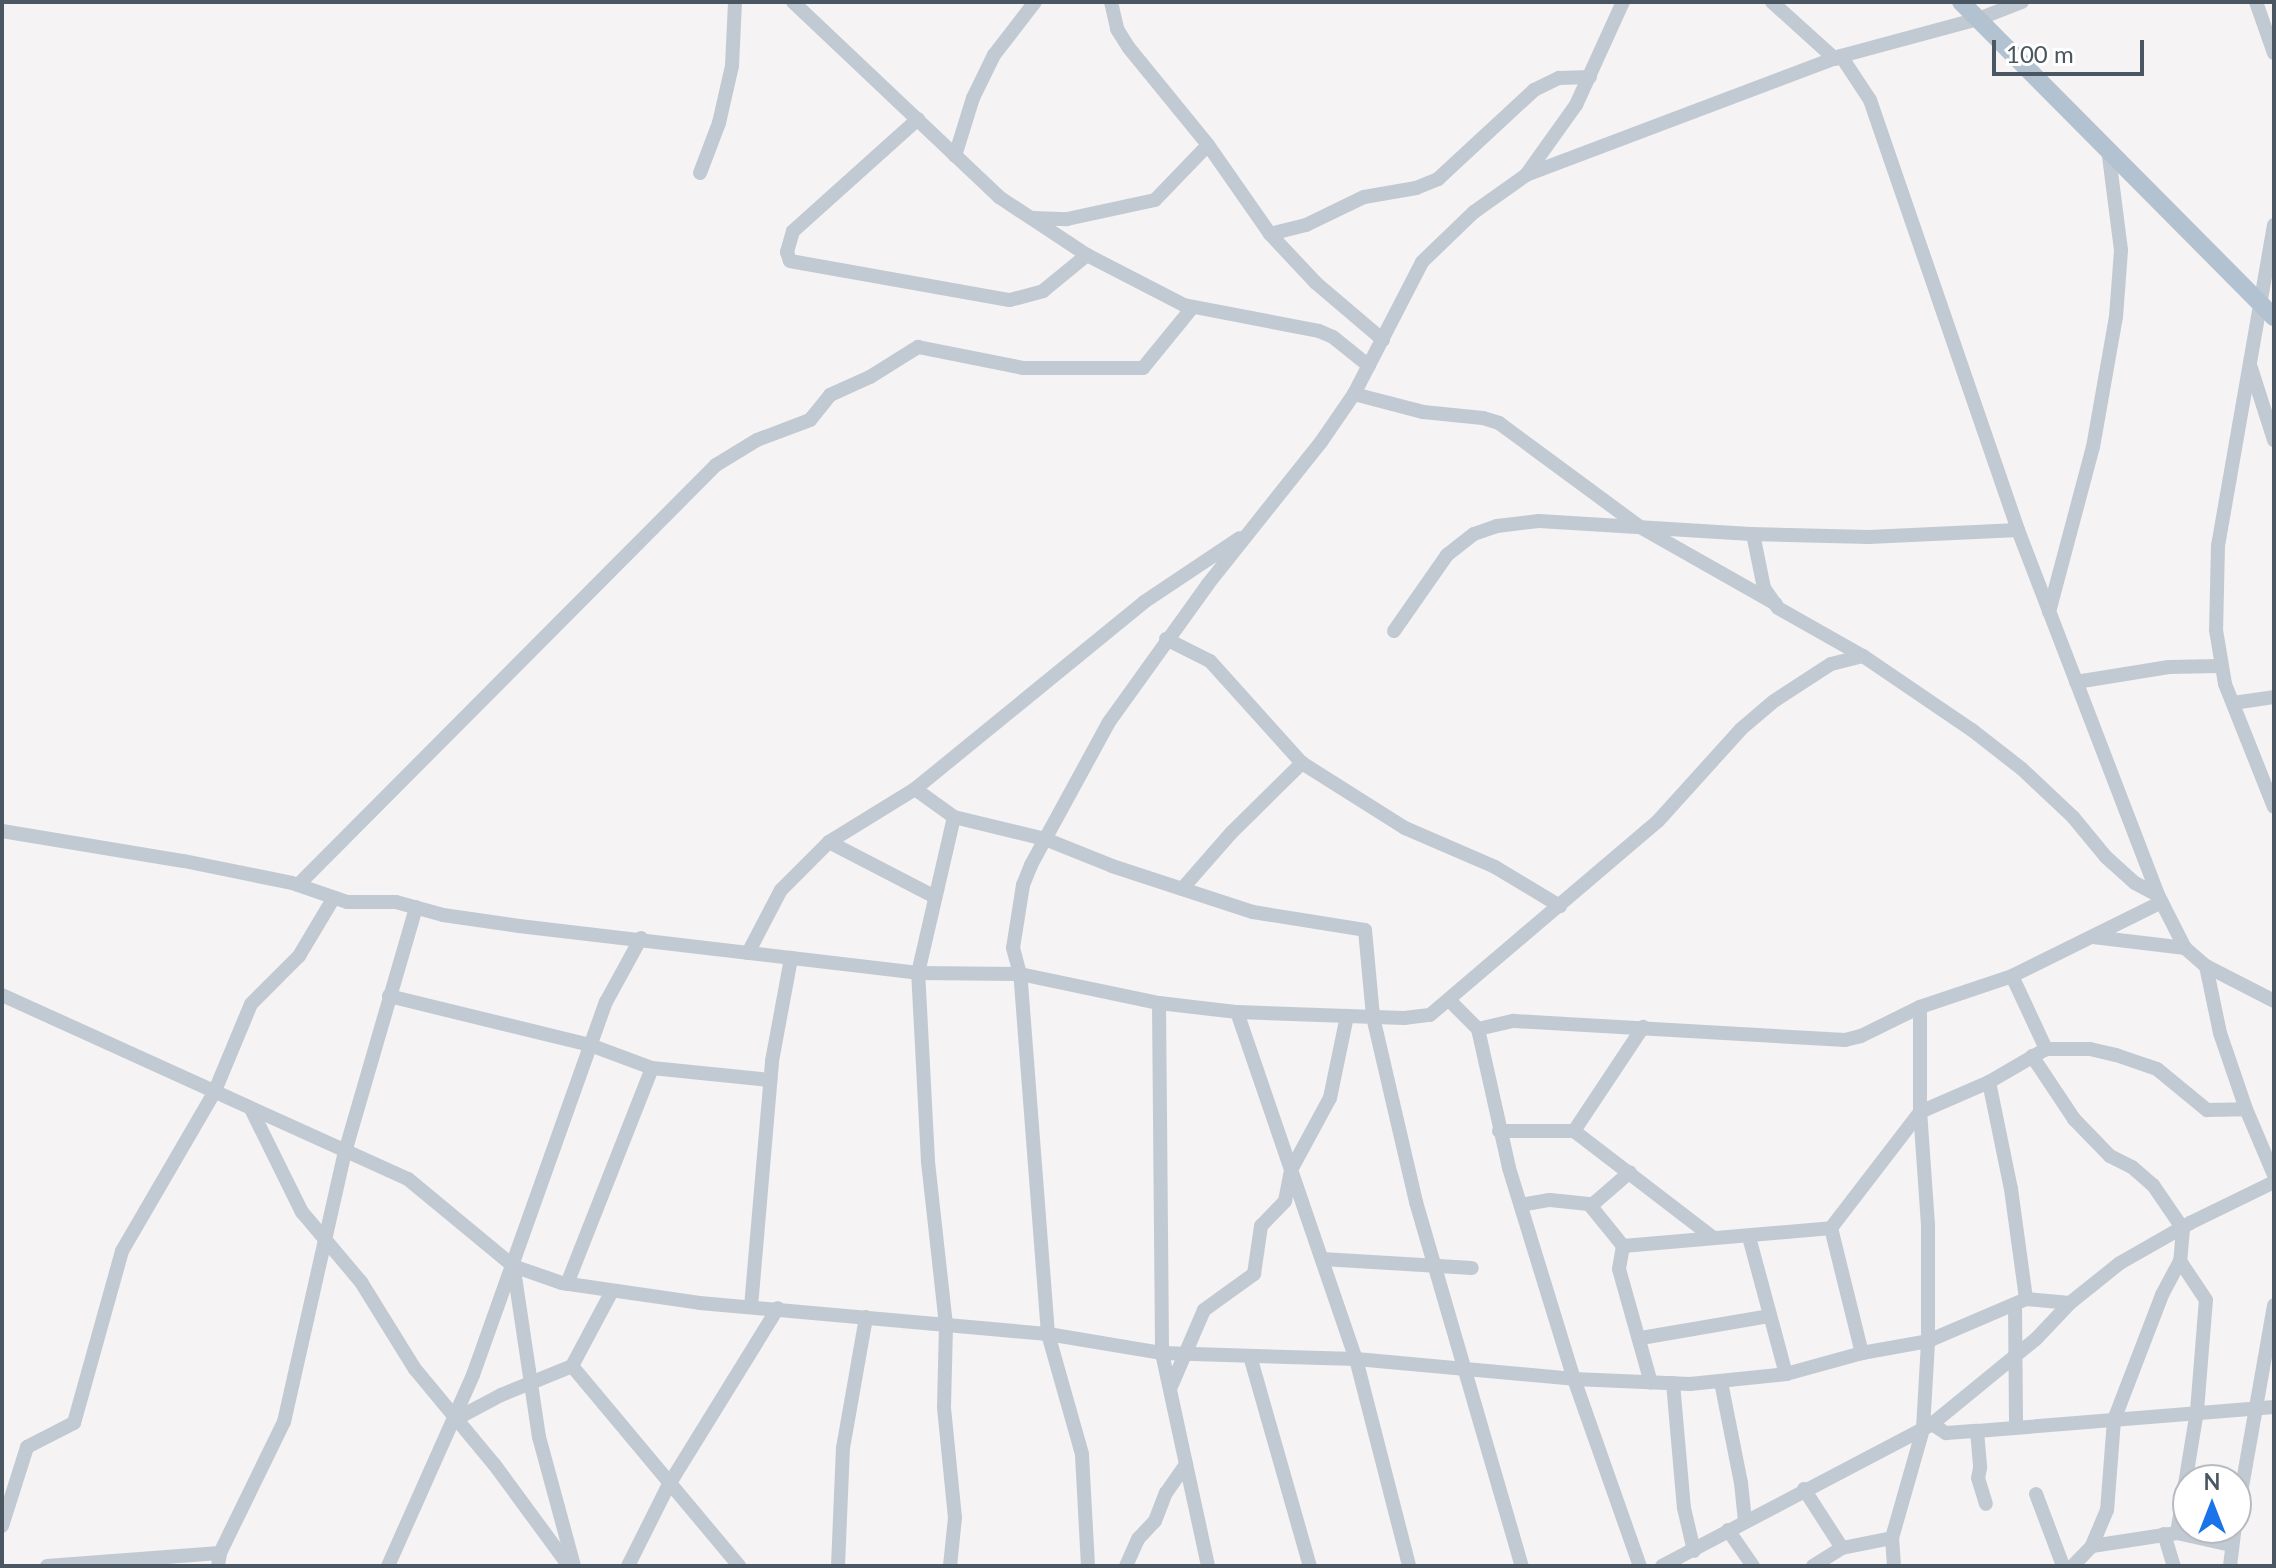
<!DOCTYPE html>
<style>
body{margin:0}
#map{position:relative;width:2276px;height:1568px;overflow:hidden;background:#f5f3f3;font-family:Lato,sans-serif}
div>[style]{position:absolute}
[style*='--x']{left:calc(var(--x)*1px);top:calc(var(--y)*1px);width:calc(var(--w)*1px);rotate:calc(var(--a)*1deg)}
.minor>*{height:14px;margin:-7px;padding:0 7px;transform-origin:7px;border-radius:7px;background:#c1cad2}
.major>*{height:18px;margin:-9px;padding:0 9px;transform-origin:9px;border-radius:9px;background:#b3c2d1}
span{translate:-50% -50%;white-space:nowrap;text-align:center;line-height:1.15;-webkit-text-stroke:6px #fff;paint-order:stroke}
.frame{position:absolute;inset:0;border:4px solid #4a5661;pointer-events:none}
.north{position:absolute;left:2172px;top:1464px;width:80px;height:80px;box-sizing:border-box;background:#fff;border:2px solid #b7bbc0;border-radius:50%;rotate:0deg;font-size:22px;font-weight:700;line-height:32px;text-align:center;color:#4a5661}
.north::after{content:'';display:block;margin:auto;width:28px;height:36px;background:#1a73e8;clip-path:polygon(50% 0,100% 100%,50% 72%,0 100%)}
.scale{position:absolute;left:1992px;top:40px;width:152px;height:36px;box-sizing:border-box;border:4px solid #4a5661;border-top:0;padding-left:10px;font-size:24px;line-height:28px;white-space:nowrap;color:#4a5661;-webkit-text-stroke:6px #fff;paint-order:stroke}
</style>
<div id="map">
<div class="minor">
<i style="--x:793;--y:2;--w:284;--a:43.4"></i>
<i style="--x:999;--y:197;--w:105;--a:33.4"></i>
<i style="--x:1087;--y:255;--w:109;--a:27.3"></i>
<i style="--x:1184;--y:305;--w:137;--a:10.9"></i>
<i style="--x:1319;--y:331;--w:15;--a:23"></i>
<i style="--x:1333;--y:337;--w:46;--a:38.9"></i>
<i style="--x:1111;--y:2;--w:28;--a:77"></i>
<i style="--x:1117;--y:29;--w:22;--a:58"></i>
<i style="--x:1129;--y:48;--w:125;--a:50.8"></i>
<i style="--x:1208;--y:145;--w:108;--a:55.1"></i>
<i style="--x:1270;--y:234;--w:67;--a:46.8"></i>
<i style="--x:1316;--y:283;--w:88;--a:40.4"></i>
<i style="--x:1772;--y:2;--w:85;--a:42.1"></i>
<i style="--x:2256;--y:2;--w:54;--a:70.6"></i>
<i style="--x:1841;--y:56;--w:53;--a:56.6"></i>
<i style="--x:1870;--y:100;--w:455;--a:71"></i>
<i style="--x:2018;--y:530;--w:391;--a:69"></i>
<i style="--x:918;--y:119;--w:168;--a:138.1"></i>
<i style="--x:793;--y:231;--w:22;--a:106"></i>
<i style="--x:787;--y:252;--w:9;--a:72"></i>
<i style="--x:790;--y:261;--w:223;--a:10.1"></i>
<i style="--x:1010;--y:300;--w:34;--a:-15"></i>
<i style="--x:1043;--y:291;--w:57;--a:-39.3"></i>
<i style="--x:955;--y:156;--w:61;--a:-72.8"></i>
<i style="--x:973;--y:98;--w:48;--a:-64"></i>
<i style="--x:994;--y:55;--w:67;--a:-52.3"></i>
<i style="--x:700;--y:173;--w:53;--a:-69.2"></i>
<i style="--x:719;--y:123;--w:58;--a:-77.2"></i>
<i style="--x:732;--y:66;--w:64;--a:-87.3"></i>
<i style="--x:1526;--y:175;--w:86;--a:-54.5"></i>
<i style="--x:1576;--y:105;--w:113;--a:-65.5"></i>
<i style="--x:1033;--y:218;--w:34;--a:2"></i>
<i style="--x:1067;--y:219;--w:90;--a:-12.2"></i>
<i style="--x:1155;--y:200;--w:76;--a:-46.1"></i>
<i style="--x:2274;--y:225;--w:325;--a:99.9"></i>
<i style="--x:2218;--y:545;--w:85;--a:91.3"></i>
<i style="--x:2216;--y:630;--w:55;--a:80.5"></i>
<i style="--x:2225;--y:684;--w:132;--a:68.3"></i>
<i style="--x:1270;--y:234;--w:37;--a:-14"></i>
<i style="--x:1306;--y:225;--w:64;--a:-25.8"></i>
<i style="--x:1364;--y:197;--w:53;--a:-9.8"></i>
<i style="--x:1416;--y:188;--w:24;--a:-22"></i>
<i style="--x:1438;--y:179;--w:131;--a:-42.8"></i>
<i style="--x:1534;--y:90;--w:28;--a:-26"></i>
<i style="--x:1559;--y:78;--w:31;--a:-2"></i>
<i style="--x:2251;--y:368;--w:76;--a:72.3"></i>
<i style="--x:1354;--y:394;--w:71;--a:14.6"></i>
<i style="--x:1423;--y:412;--w:60;--a:5.7"></i>
<i style="--x:1483;--y:418;--w:17;--a:17"></i>
<i style="--x:1499;--y:423;--w:175;--a:36.4"></i>
<i style="--x:1640;--y:527;--w:156;--a:29.5"></i>
<i style="--x:1753;--y:534;--w:55;--a:78.5"></i>
<i style="--x:1764;--y:588;--w:24;--a:55"></i>
<i style="--x:1778;--y:608;--w:98;--a:29.5"></i>
<i style="--x:2049;--y:612;--w:171;--a:-75.1"></i>
<i style="--x:2093;--y:447;--w:132;--a:-80"></i>
<i style="--x:2116;--y:317;--w:67;--a:-85.7"></i>
<i style="--x:2121;--y:250;--w:102;--a:-97.3"></i>
<i style="--x:1394;--y:631;--w:93;--a:-55.1"></i>
<i style="--x:1447;--y:555;--w:34;--a:-38"></i>
<i style="--x:1474;--y:534;--w:24;--a:-19"></i>
<i style="--x:1497;--y:526;--w:42;--a:-6.8"></i>
<i style="--x:1539;--y:521;--w:212;--a:3.5"></i>
<i style="--x:1751;--y:534;--w:118;--a:1.5"></i>
<i style="--x:1869;--y:537;--w:149;--a:-2.7"></i>
<i style="--x:1166;--y:639;--w:49;--a:26.6"></i>
<i style="--x:1210;--y:661;--w:137;--a:48"></i>
<i style="--x:1302;--y:763;--w:122;--a:32.3"></i>
<i style="--x:1405;--y:828;--w:98;--a:23.4"></i>
<i style="--x:1495;--y:867;--w:76;--a:31"></i>
<i style="--x:2076;--y:682;--w:94;--a:-9.2"></i>
<i style="--x:2169;--y:667;--w:50;--a:-1.1"></i>
<i style="--x:2233;--y:703;--w:41;--a:-8.3"></i>
<i style="--x:915;--y:789;--w:48;--a:35.7"></i>
<i style="--x:954;--y:817;--w:94;--a:13.6"></i>
<i style="--x:1045;--y:839;--w:72;--a:21.9"></i>
<i style="--x:1112;--y:866;--w:148;--a:18.1"></i>
<i style="--x:1253;--y:912;--w:113;--a:9.1"></i>
<i style="--x:1365;--y:930;--w:87;--a:84.7"></i>
<i style="--x:1373;--y:1017;--w:190;--a:76.9"></i>
<i style="--x:1416;--y:1202;--w:379;--a:73.8"></i>
<i style="--x:2;--y:831;--w:184;--a:9.4"></i>
<i style="--x:184;--y:861;--w:110;--a:11.5"></i>
<i style="--x:292;--y:883;--w:58;--a:19.1"></i>
<i style="--x:347;--y:902;--w:49;--a:0"></i>
<i style="--x:396;--y:902;--w:49;--a:15.5"></i>
<i style="--x:443;--y:915;--w:77;--a:8.2"></i>
<i style="--x:519;--y:926;--w:402;--a:6.7"></i>
<i style="--x:918;--y:973;--w:102;--a:0.6"></i>
<i style="--x:1020;--y:974;--w:142;--a:11.8"></i>
<i style="--x:1159;--y:1003;--w:79;--a:6.6"></i>
<i style="--x:1237;--y:1012;--w:167;--a:2.1"></i>
<i style="--x:1404;--y:1018;--w:26;--a:-7"></i>
<i style="--x:1430;--y:1015;--w:299;--a:-40.4"></i>
<i style="--x:1658;--y:821;--w:124;--a:-47.9"></i>
<i style="--x:1741;--y:729;--w:43;--a:-40.3"></i>
<i style="--x:1774;--y:701;--w:68;--a:-33"></i>
<i style="--x:1831;--y:664;--w:33;--a:-14"></i>
<i style="--x:1863;--y:656;--w:132;--a:34.2"></i>
<i style="--x:1972;--y:730;--w:63;--a:38"></i>
<i style="--x:2022;--y:769;--w:70;--a:43.3"></i>
<i style="--x:2073;--y:817;--w:52;--a:50.5"></i>
<i style="--x:2106;--y:857;--w:39;--a:42"></i>
<i style="--x:2135;--y:883;--w:26;--a:28"></i>
<i style="--x:2158;--y:895;--w:59;--a:63"></i>
<i style="--x:2185;--y:948;--w:28;--a:41"></i>
<i style="--x:2206;--y:966;--w:68;--a:78.2"></i>
<i style="--x:2220;--y:1033;--w:80;--a:71.1"></i>
<i style="--x:2246;--y:1109;--w:72;--a:67"></i>
<i style="--x:829;--y:842;--w:119;--a:27.4"></i>
<i style="--x:298;--y:885;--w:593;--a:-45.14"></i>
<i style="--x:716;--y:465;--w:48;--a:-31.4"></i>
<i style="--x:757;--y:440;--w:57;--a:-20.7"></i>
<i style="--x:810;--y:420;--w:32;--a:-51"></i>
<i style="--x:830;--y:395;--w:44;--a:-24.2"></i>
<i style="--x:870;--y:377;--w:57;--a:-32"></i>
<i style="--x:918;--y:347;--w:107;--a:11.3"></i>
<i style="--x:1023;--y:368;--w:120;--a:0"></i>
<i style="--x:1143;--y:368;--w:77;--a:-50.8"></i>
<i style="--x:1182;--y:889;--w:74;--a:-48.8"></i>
<i style="--x:1231;--y:833;--w:100;--a:-44.6"></i>
<i style="--x:2093;--y:937;--w:93;--a:6.8"></i>
<i style="--x:748;--y:953;--w:71;--a:-62.4"></i>
<i style="--x:781;--y:890;--w:68;--a:-45"></i>
<i style="--x:829;--y:842;--w:101;--a:-31.6"></i>
<i style="--x:915;--y:789;--w:296;--a:-39.2"></i>
<i style="--x:1144;--y:602;--w:115;--a:-33.7"></i>
<i style="--x:2206;--y:966;--w:76;--a:27.2"></i>
<i style="--x:2012;--y:976;--w:81;--a:65"></i>
<i style="--x:2;--y:995;--w:446;--a:24.4"></i>
<i style="--x:408;--y:1179;--w:136;--a:39.6"></i>
<i style="--x:513;--y:1266;--w:52;--a:19.1"></i>
<i style="--x:562;--y:1283;--w:139;--a:8.2"></i>
<i style="--x:700;--y:1303;--w:349;--a:5.1"></i>
<i style="--x:1048;--y:1334;--w:116;--a:9.5"></i>
<i style="--x:1162;--y:1353;--w:194;--a:1.8"></i>
<i style="--x:1356;--y:1359;--w:219;--a:5.2"></i>
<i style="--x:1574;--y:1379;--w:116;--a:2.5"></i>
<i style="--x:1690;--y:1384;--w:97;--a:-5.9"></i>
<i style="--x:1786;--y:1374;--w:79;--a:-15.4"></i>
<i style="--x:1862;--y:1353;--w:67;--a:-10.3"></i>
<i style="--x:1928;--y:1341;--w:107;--a:-23.2"></i>
<i style="--x:2026;--y:1299;--w:44;--a:5.2"></i>
<i style="--x:2070;--y:1303;--w:64;--a:-38.7"></i>
<i style="--x:2120;--y:1263;--w:81;--a:-29.7"></i>
<i style="--x:2190;--y:1223;--w:93;--a:-26"></i>
<i style="--x:389;--y:996;--w:207;--a:13.7"></i>
<i style="--x:590;--y:1045;--w:66;--a:20.4"></i>
<i style="--x:1450;--y:1001;--w:40;--a:45"></i>
<i style="--x:1478;--y:1029;--w:142;--a:77.4"></i>
<i style="--x:1509;--y:1168;--w:221;--a:72.9"></i>
<i style="--x:1574;--y:1379;--w:198;--a:70.6"></i>
<i style="--x:1159;--y:1003;--w:350;--a:89.5"></i>
<i style="--x:1162;--y:1353;--w:218;--a:77.8"></i>
<i style="--x:1237;--y:1012;--w:367;--a:71.1"></i>
<i style="--x:1356;--y:1359;--w:214;--a:75.6"></i>
<i style="--x:1478;--y:1029;--w:37;--a:-13"></i>
<i style="--x:1514;--y:1021;--w:332;--a:3.3"></i>
<i style="--x:1845;--y:1040;--w:16;--a:-14"></i>
<i style="--x:1861;--y:1036;--w:66;--a:-26.2"></i>
<i style="--x:1920;--y:1007;--w:97;--a:-18.6"></i>
<i style="--x:2012;--y:976;--w:167;--a:-26.3"></i>
<i style="--x:2032;--y:1056;--w:76;--a:56.3"></i>
<i style="--x:2074;--y:1119;--w:52;--a:45.8"></i>
<i style="--x:2110;--y:1156;--w:25;--a:27"></i>
<i style="--x:2132;--y:1167;--w:28;--a:41"></i>
<i style="--x:2153;--y:1185;--w:53;--a:55.7"></i>
<i style="--x:2183;--y:1229;--w:32;--a:95"></i>
<i style="--x:2180;--y:1261;--w:38;--a:118"></i>
<i style="--x:2162;--y:1295;--w:134;--a:111"></i>
<i style="--x:2114;--y:1420;--w:90;--a:94.4"></i>
<i style="--x:2107;--y:1510;--w:39;--a:113"></i>
<i style="--x:2092;--y:1546;--w:28;--a:134"></i>
<i style="--x:1989;--y:1082;--w:109;--a:78.4"></i>
<i style="--x:2011;--y:1189;--w:111;--a:82.2"></i>
<i style="--x:252;--y:1111;--w:113;--a:63.7"></i>
<i style="--x:302;--y:1212;--w:92;--a:49.9"></i>
<i style="--x:361;--y:1282;--w:102;--a:58.2"></i>
<i style="--x:415;--y:1369;--w:124;--a:50.3"></i>
<i style="--x:494;--y:1464;--w:127;--a:53.7"></i>
<i style="--x:1499;--y:1131;--w:75;--a:0"></i>
<i style="--x:1574;--y:1131;--w:173;--a:37.5"></i>
<i style="--x:1574;--y:1131;--w:125;--a:-56.4"></i>
<i style="--x:1521;--y:1205;--w:29;--a:-10"></i>
<i style="--x:1550;--y:1200;--w:39;--a:6"></i>
<i style="--x:1589;--y:1204;--w:54;--a:51"></i>
<i style="--x:1623;--y:1246;--w:23;--a:100"></i>
<i style="--x:1619;--y:1269;--w:118;--a:74.3"></i>
<i style="--x:1592;--y:1205;--w:50;--a:-41"></i>
<i style="--x:1831;--y:1228;--w:129;--a:76.1"></i>
<i style="--x:1749;--y:1237;--w:142;--a:74.9"></i>
<i style="--x:1623;--y:1246;--w:209;--a:-4.9"></i>
<i style="--x:1831;--y:1228;--w:146;--a:-52.5"></i>
<i style="--x:1920;--y:1112;--w:75;--a:-23.5"></i>
<i style="--x:1989;--y:1082;--w:66;--a:-30.1"></i>
<i style="--x:2046;--y:1049;--w:44;--a:0"></i>
<i style="--x:2090;--y:1049;--w:27;--a:13"></i>
<i style="--x:2116;--y:1055;--w:43;--a:18.9"></i>
<i style="--x:2157;--y:1069;--w:65;--a:39.4"></i>
<i style="--x:2207;--y:1110;--w:39;--a:-1"></i>
<i style="--x:1322;--y:1259;--w:150;--a:3.4"></i>
<i style="--x:514;--y:1270;--w:169;--a:81.5"></i>
<i style="--x:539;--y:1437;--w:134;--a:74.8"></i>
<i style="--x:567;--y:1284;--w:232;--a:-68.5"></i>
<i style="--x:652;--y:1068;--w:119;--a:5.8"></i>
<i style="--x:2015;--y:1304;--w:122;--a:89.5"></i>
<i style="--x:751;--y:1307;--w:247;--a:-85.1"></i>
<i style="--x:772;--y:1061;--w:105;--a:-79.5"></i>
<i style="--x:1641;--y:1338;--w:131;--a:-9.7"></i>
<i style="--x:1250;--y:1356;--w:218;--a:74.1"></i>
<i style="--x:572;--y:1366;--w:261;--a:50.1"></i>
<i style="--x:1721;--y:1382;--w:103;--a:78.8"></i>
<i style="--x:1741;--y:1483;--w:38;--a:84"></i>
<i style="--x:1673;--y:1383;--w:125;--a:85"></i>
<i style="--x:1684;--y:1508;--w:44;--a:76.9"></i>
<i style="--x:1170;--y:1389;--w:86;--a:-66.7"></i>
<i style="--x:1204;--y:1310;--w:62;--a:-35.8"></i>
<i style="--x:1254;--y:1274;--w:49;--a:-81.7"></i>
<i style="--x:1261;--y:1226;--w:35;--a:-46"></i>
<i style="--x:1285;--y:1201;--w:32;--a:-79"></i>
<i style="--x:1291;--y:1170;--w:82;--a:-61.6"></i>
<i style="--x:1330;--y:1098;--w:84;--a:-78.3"></i>
<i style="--x:454;--y:1420;--w:53;--a:-28"></i>
<i style="--x:501;--y:1395;--w:77;--a:-22.2"></i>
<i style="--x:572;--y:1366;--w:83;--a:-61.9"></i>
<i style="--x:1932;--y:1424;--w:134;--a:-39.3"></i>
<i style="--x:2036;--y:1339;--w:50;--a:-46.6"></i>
<i style="--x:1977;--y:1431;--w:37;--a:85"></i>
<i style="--x:1980;--y:1468;--w:10;--a:101"></i>
<i style="--x:1978;--y:1478;--w:27;--a:73"></i>
<i style="--x:1804;--y:1489;--w:70;--a:57.2"></i>
<i style="--x:2036;--y:1494;--w:77;--a:69.4"></i>
<i style="--x:2236;--y:1521;--w:219;--a:-80"></i>
<i style="--x:2;--y:1526;--w:83;--a:-72.4"></i>
<i style="--x:27;--y:1447;--w:53;--a:-27.1"></i>
<i style="--x:74;--y:1423;--w:179;--a:-74.4"></i>
<i style="--x:122;--y:1251;--w:183;--a:-59.8"></i>
<i style="--x:214;--y:1093;--w:96;--a:-67.4"></i>
<i style="--x:251;--y:1004;--w:68;--a:-45"></i>
<i style="--x:299;--y:956;--w:66;--a:-59.2"></i>
<i style="--x:1728;--y:1530;--w:44;--a:55.2"></i>
<i style="--x:2177;--y:1533;--w:124;--a:-80.7"></i>
<i style="--x:2197;--y:1411;--w:111;--a:-85.4"></i>
<i style="--x:2206;--y:1300;--w:47;--a:-123.7"></i>
<i style="--x:2164;--y:1534;--w:34;--a:73"></i>
<i style="--x:2092;--y:1546;--w:86;--a:-8.7"></i>
<i style="--x:2177;--y:1533;--w:55;--a:12.5"></i>
<i style="--x:47;--y:1566;--w:173;--a:-4.3"></i>
<i style="--x:218;--y:1566;--w:13;--a:-81"></i>
<i style="--x:220;--y:1553;--w:146;--a:-64"></i>
<i style="--x:284;--y:1422;--w:277;--a:-77.3"></i>
<i style="--x:345;--y:1152;--w:255;--a:-73.8"></i>
<i style="--x:388;--y:1566;--w:209;--a:-66"></i>
<i style="--x:473;--y:1375;--w:396;--a:-70.4"></i>
<i style="--x:606;--y:1002;--w:73;--a:-61.3"></i>
<i style="--x:628;--y:1566;--w:89;--a:-63.4"></i>
<i style="--x:668;--y:1486;--w:209;--a:-58.3"></i>
<i style="--x:838;--y:1566;--w:118;--a:-87.6"></i>
<i style="--x:843;--y:1448;--w:133;--a:-80"></i>
<i style="--x:950;--y:1566;--w:48;--a:-84.1"></i>
<i style="--x:955;--y:1518;--w:112;--a:-95.7"></i>
<i style="--x:944;--y:1407;--w:82;--a:-88.6"></i>
<i style="--x:946;--y:1325;--w:165;--a:-96.3"></i>
<i style="--x:928;--y:1161;--w:188;--a:-93"></i>
<i style="--x:918;--y:973;--w:160;--a:-77"></i>
<i style="--x:1088;--y:1566;--w:112;--a:-93.1"></i>
<i style="--x:1082;--y:1454;--w:125;--a:-105.8"></i>
<i style="--x:1048;--y:1334;--w:361;--a:-94.4"></i>
<i style="--x:1020;--y:974;--w:27;--a:-105"></i>
<i style="--x:1013;--y:948;--w:64;--a:-81"></i>
<i style="--x:1023;--y:885;--w:22;--a:-68"></i>
<i style="--x:1031;--y:865;--w:163;--a:-61.4"></i>
<i style="--x:1109;--y:722;--w:170;--a:-54.3"></i>
<i style="--x:1208;--y:584;--w:181;--a:-51.5"></i>
<i style="--x:1321;--y:442;--w:58;--a:-55.5"></i>
<i style="--x:1354;--y:394;--w:148;--a:-62.7"></i>
<i style="--x:1422;--y:262;--w:72;--a:-43.9"></i>
<i style="--x:1474;--y:212;--w:64;--a:-35.4"></i>
<i style="--x:1526;--y:175;--w:337;--a:-20.7"></i>
<i style="--x:1841;--y:56;--w:142;--a:-15.1"></i>
<i style="--x:1978;--y:19;--w:47;--a:-21.1"></i>
<i style="--x:1126;--y:1566;--w:30;--a:-66"></i>
<i style="--x:1138;--y:1539;--w:25;--a:-47"></i>
<i style="--x:1155;--y:1521;--w:30;--a:-69"></i>
<i style="--x:1166;--y:1493;--w:35;--a:-55"></i>
<i style="--x:1662;--y:1566;--w:305;--a:-27.7"></i>
<i style="--x:1932;--y:1424;--w:17;--a:33"></i>
<i style="--x:1946;--y:1433;--w:31;--a:-4"></i>
<i style="--x:1977;--y:1431;--w:298;--a:-4.6"></i>
<i style="--x:1813;--y:1566;--w:34;--a:-32"></i>
<i style="--x:1842;--y:1548;--w:51;--a:-11.3"></i>
<i style="--x:1894;--y:1566;--w:28;--a:-94"></i>
<i style="--x:1892;--y:1538;--w:113;--a:-74.1"></i>
<i style="--x:1923;--y:1429;--w:88;--a:-86.7"></i>
<i style="--x:1928;--y:1341;--w:116;--a:-90"></i>
<i style="--x:1928;--y:1225;--w:113;--a:-94"></i>
<i style="--x:1920;--y:1112;--w:105;--a:-90"></i>
<i style="--x:2230;--y:1566;--w:38;--a:-83"></i>
</div>
<div class="major">
<i style="--x:1961;--y:2;--w:444;--a:45.2"></i>
</div>
<div class="frame"></div>
<div class="north">N</div>
<div class="scale">100 m</div>
</div>
